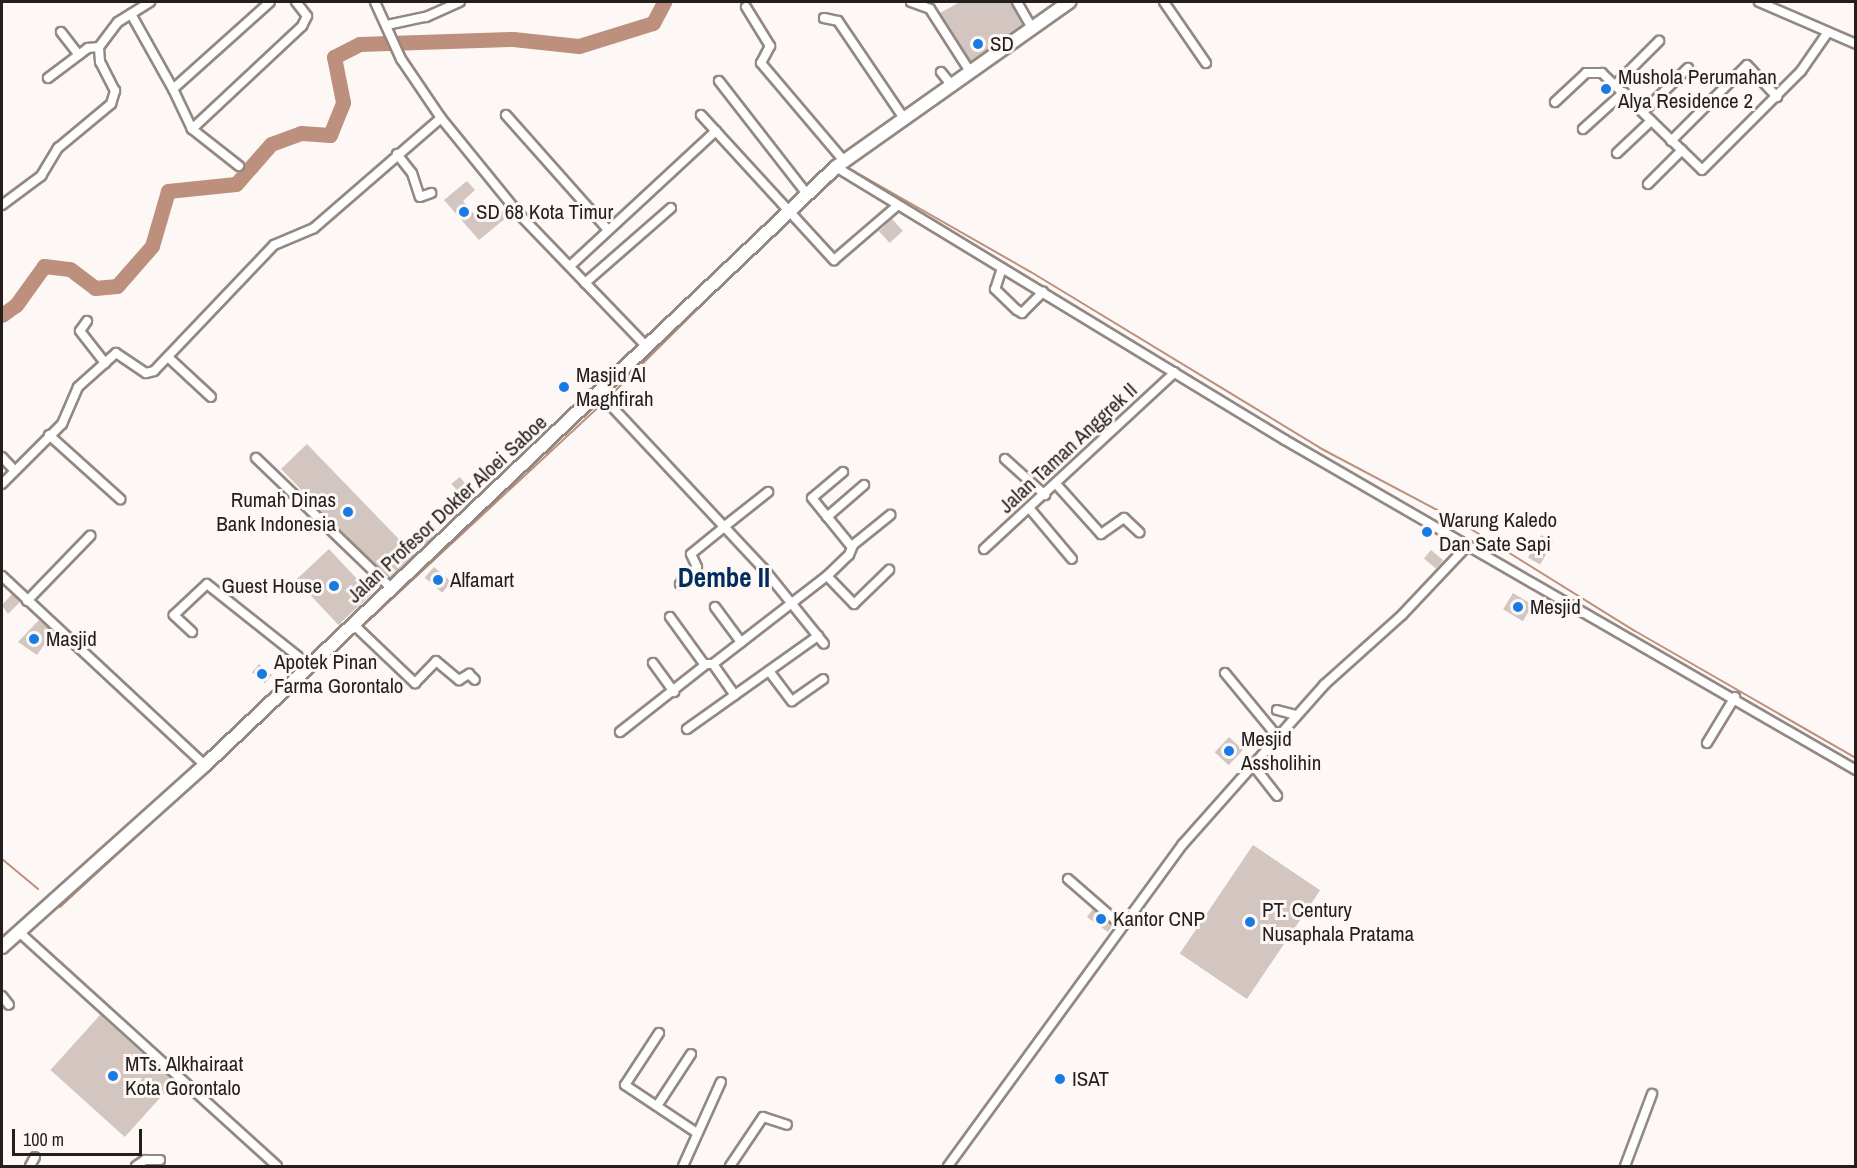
<!DOCTYPE html>
<style>
body{margin:0}
#map{position:relative;width:1857px;height:1168px;overflow:hidden;background:#fdf8f5;font-family:"Archivo Narrow",sans-serif}
div>[style]{position:absolute}
[style*='--x']{left:calc(var(--x)*1px);top:calc(var(--y)*1px);width:calc(var(--w)*1px);rotate:calc(var(--a)*1deg)}
.stream>*{height:2px;margin:-1px;padding:0 1px;transform-origin:1px;border-radius:1px;background:#bc907d}
.river>*{height:15px;margin:-7.5px;padding:0 7.5px;transform-origin:7.5px;border-radius:7.5px;background:#bc907d}
.building>*{inset:0;background:#d3c5c0;transform-origin:0 0}
.roads{filter:drop-shadow(2px 0 #948882) drop-shadow(-2px 0 #948882) drop-shadow(0 2px #948882) drop-shadow(0 -2px #948882)}
.street>*{height:8px;margin:-4px;padding:0 4px;transform-origin:4px;border-radius:4px;background:#fff}
.secondary>*{height:12px;margin:-6px;padding:0 6px;transform-origin:6px;border-radius:6px;background:#fff}
.dots>*{width:16px;height:16px;translate:-50% -50%;box-sizing:border-box;border:3px solid #fdf8f5;border-radius:50%}
span{translate:-50% -50%;white-space:nowrap;text-align:center;line-height:1.15;-webkit-text-stroke:6px #fdf8f5;paint-order:stroke}
.poi-label{font-size:21px;color:#241f1d}
.left{translate:0 -50%;text-align:left}
.right{translate:-100% -50%;text-align:right}
.street-label{font-size:21px;color:#241f1d}
.district-label{font-size:27px;color:#002c5e;font-weight:700}
.frame{position:absolute;inset:0;border:3px solid #241f1d;pointer-events:none}
.scale{position:absolute;left:12px;top:1129px;width:130px;height:27px;box-sizing:border-box;border:3px solid #241f1d;border-top:0;padding-left:8px;font-size:18px;line-height:21px;white-space:nowrap;color:#241f1d;-webkit-text-stroke:4px #fdf8f5;paint-order:stroke}
</style>
<div id="map">
<div class="stream">
<i style="--x:852;--y:170;--w:206;--a:29.7"></i>
<i style="--x:1031;--y:272;--w:338;--a:31.3"></i>
<i style="--x:1320;--y:448;--w:156;--a:27.9"></i>
<i style="--x:1458;--y:521;--w:208;--a:31.9"></i>
<i style="--x:1635;--y:631;--w:255;--a:29.9"></i>
<i style="--x:813;--y:197;--w:24;--a:-38"></i>
<i style="--x:614;--y:392;--w:176;--a:-44.8"></i>
<i style="--x:365;--y:624;--w:325;--a:-42.9"></i>
<i style="--x:237;--y:743;--w:165;--a:-43.3"></i>
<i style="--x:2;--y:859;--w:47;--a:39.8"></i>
<i style="--x:60;--y:907;--w:193;--a:-42.7"></i>
</div>
<div class="river">
<i style="--x:2;--y:315;--w:17;--a:-36"></i>
<i style="--x:16;--y:305;--w:48;--a:-54.3"></i>
<i style="--x:44;--y:266;--w:26;--a:7"></i>
<i style="--x:70;--y:269;--w:31;--a:37"></i>
<i style="--x:95;--y:288;--w:22;--a:-5"></i>
<i style="--x:117;--y:286;--w:53;--a:-48.8"></i>
<i style="--x:152;--y:246;--w:57;--a:-73.8"></i>
<i style="--x:168;--y:191;--w:68;--a:-5.9"></i>
<i style="--x:236;--y:184;--w:53;--a:-48.8"></i>
<i style="--x:271;--y:144;--w:32;--a:-20"></i>
<i style="--x:301;--y:133;--w:29;--a:4"></i>
<i style="--x:330;--y:135;--w:35;--a:-68"></i>
<i style="--x:343;--y:102;--w:46;--a:-101.3"></i>
<i style="--x:334;--y:57;--w:28;--a:-27"></i>
<i style="--x:359;--y:44;--w:154;--a:-1.9"></i>
<i style="--x:513;--y:39;--w:66;--a:6.1"></i>
<i style="--x:579;--y:46;--w:77;--a:-17.3"></i>
<i style="--x:653;--y:23;--w:24;--a:-62"></i>
</div>
<div class="building">
<i style="clip-path:polygon(960px 2px,1011px 2px,1023px 25px,971px 61px,940px 13px)"></i>
<i style="clip-path:polygon(467px 181px,475px 190px,463px 201px,481px 222px,499px 207px,507px 217px,479px 240px,444px 200px)"></i>
<i style="left:892px;top:219px;width:16px;height:18px;rotate:47deg"></i>
<i style="left:307px;top:444px;width:155px;height:36px;rotate:46deg"></i>
<i style="left:460px;top:477px;width:24px;height:11px;rotate:52deg"></i>
<i style="left:422px;top:525px;width:17px;height:11px;rotate:50deg"></i>
<i style="left:1541px;top:535px;width:14px;height:26px;rotate:30deg"></i>
<i style="left:329px;top:549px;width:62px;height:45px;rotate:47deg"></i>
<i style="left:1431px;top:550px;width:16px;height:11px;rotate:40deg"></i>
<i style="left:434px;top:567px;width:23px;height:14px;rotate:41deg"></i>
<i style="left:1513px;top:593px;width:23px;height:19px;rotate:31deg"></i>
<i style="clip-path:polygon(12px 594px,20px 602px,8px 614px,2px 605px)"></i>
<i style="clip-path:polygon(39px 620px,53px 632px,37px 655px,18px 642px)"></i>
<i style="left:259px;top:664px;width:17px;height:11px;rotate:40deg"></i>
<i style="left:1229px;top:737px;width:19px;height:21px;rotate:43deg"></i>
<i style="left:1253px;top:845px;width:81px;height:131px;rotate:34deg"></i>
<i style="clip-path:polygon(1093px 909px,1112px 926px,1108px 932px,1087px 917px)"></i>
<i style="left:100px;top:1015px;width:100px;height:74px;rotate:42deg"></i>
</div>
<div class="roads">
<div class="street">
<i style="--x:375;--y:2;--w:63;--a:65.5"></i>
<i style="--x:401;--y:59;--w:71;--a:55.9"></i>
<i style="--x:441;--y:118;--w:124;--a:50.9"></i>
<i style="--x:519;--y:214;--w:186;--a:46.1"></i>
<i style="--x:911;--y:2;--w:20;--a:20"></i>
<i style="--x:930;--y:9;--w:72;--a:57.4"></i>
<i style="--x:1017;--y:2;--w:30;--a:60"></i>
<i style="--x:1164;--y:2;--w:74;--a:55.5"></i>
<i style="--x:1759;--y:2;--w:106;--a:23.4"></i>
<i style="--x:746;--y:7;--w:46;--a:58.4"></i>
<i style="--x:770;--y:46;--w:19;--a:118"></i>
<i style="--x:761;--y:63;--w:128;--a:49.7"></i>
<i style="--x:131;--y:14;--w:86;--a:60.8"></i>
<i style="--x:824;--y:18;--w:14;--a:12"></i>
<i style="--x:838;--y:21;--w:116;--a:55.9"></i>
<i style="--x:387;--y:25;--w:40;--a:-12"></i>
<i style="--x:426;--y:17;--w:37;--a:-24"></i>
<i style="--x:61;--y:32;--w:29;--a:52"></i>
<i style="--x:941;--y:72;--w:14;--a:51"></i>
<i style="--x:48;--y:78;--w:50;--a:-36.9"></i>
<i style="--x:88;--y:48;--w:11;--a:-5"></i>
<i style="--x:719;--y:81;--w:143;--a:52.1"></i>
<i style="--x:1616;--y:84;--w:61;--a:-45"></i>
<i style="--x:1555;--y:102;--w:42;--a:-43.1"></i>
<i style="--x:1586;--y:73;--w:16;--a:0"></i>
<i style="--x:1602;--y:73;--w:139;--a:44.1"></i>
<i style="--x:1702;--y:170;--w:140;--a:-45"></i>
<i style="--x:1801;--y:71;--w:47;--a:-55.3"></i>
<i style="--x:1643;--y:112;--w:63;--a:-44.4"></i>
<i style="--x:506;--y:115;--w:154;--a:48.4"></i>
<i style="--x:701;--y:115;--w:197;--a:47.5"></i>
<i style="--x:834;--y:260;--w:84;--a:-40.7"></i>
<i style="--x:192;--y:129;--w:151;--a:-43.1"></i>
<i style="--x:302;--y:26;--w:11;--a:-63"></i>
<i style="--x:307;--y:16;--w:18;--a:-128"></i>
<i style="--x:1583;--y:129;--w:55;--a:-42.1"></i>
<i style="--x:1671;--y:141;--w:107;--a:-45"></i>
<i style="--x:1747;--y:65;--w:44;--a:46.8"></i>
<i style="--x:1617;--y:153;--w:47;--a:-43.3"></i>
<i style="--x:397;--y:154;--w:24;--a:52"></i>
<i style="--x:412;--y:173;--w:25;--a:72"></i>
<i style="--x:420;--y:197;--w:12;--a:-20"></i>
<i style="--x:239;--y:166;--w:60;--a:-141.8"></i>
<i style="--x:192;--y:129;--w:44;--a:-115.4"></i>
<i style="--x:173;--y:89;--w:130;--a:-41.9"></i>
<i style="--x:836;--y:167;--w:525;--a:31.3"></i>
<i style="--x:1285;--y:440;--w:660;--a:30.03"></i>
<i style="--x:1648;--y:184;--w:48;--a:-45"></i>
<i style="--x:2;--y:205;--w:49;--a:-36.6"></i>
<i style="--x:41;--y:176;--w:33;--a:-59"></i>
<i style="--x:58;--y:148;--w:69;--a:-39.7"></i>
<i style="--x:111;--y:104;--w:14;--a:-73"></i>
<i style="--x:115;--y:91;--w:33;--a:-117"></i>
<i style="--x:100;--y:62;--w:15;--a:-94"></i>
<i style="--x:99;--y:47;--w:31;--a:-53"></i>
<i style="--x:118;--y:22;--w:38;--a:-32"></i>
<i style="--x:570;--y:266;--w:199;--a:-42.8"></i>
<i style="--x:1002;--y:268;--w:22;--a:108"></i>
<i style="--x:995;--y:289;--w:30;--a:44"></i>
<i style="--x:1017;--y:310;--w:6;--a:31"></i>
<i style="--x:1022;--y:313;--w:30;--a:-45"></i>
<i style="--x:585;--y:283;--w:114;--a:-41.1"></i>
<i style="--x:87;--y:321;--w:12;--a:125"></i>
<i style="--x:80;--y:331;--w:41;--a:52"></i>
<i style="--x:169;--y:358;--w:57;--a:42.9"></i>
<i style="--x:600;--y:394;--w:238;--a:46.9"></i>
<i style="--x:763;--y:568;--w:97;--a:51.2"></i>
<i style="--x:49;--y:435;--w:96;--a:42"></i>
<i style="--x:2;--y:457;--w:18;--a:47"></i>
<i style="--x:256;--y:458;--w:189;--a:43.9"></i>
<i style="--x:1005;--y:459;--w:54;--a:42"></i>
<i style="--x:843;--y:472;--w:40;--a:140"></i>
<i style="--x:812;--y:498;--w:62;--a:50.9"></i>
<i style="--x:2;--y:484;--w:85;--a:-45"></i>
<i style="--x:62;--y:424;--w:40;--a:-66.6"></i>
<i style="--x:78;--y:387;--w:51;--a:-41.8"></i>
<i style="--x:116;--y:353;--w:36;--a:34"></i>
<i style="--x:146;--y:373;--w:8;--a:-14"></i>
<i style="--x:154;--y:371;--w:174;--a:-46.4"></i>
<i style="--x:274;--y:245;--w:43;--a:-23"></i>
<i style="--x:314;--y:228;--w:168;--a:-40.9"></i>
<i style="--x:1057;--y:485;--w:66;--a:48.1"></i>
<i style="--x:1101;--y:534;--w:28;--a:-35"></i>
<i style="--x:1124;--y:518;--w:21;--a:43"></i>
<i style="--x:1030;--y:509;--w:65;--a:50"></i>
<i style="--x:827;--y:517;--w:49;--a:-40.9"></i>
<i style="--x:725;--y:526;--w:55;--a:-38.3"></i>
<i style="--x:984;--y:549;--w:260;--a:-42.8"></i>
<i style="--x:2;--y:576;--w:277;--a:43"></i>
<i style="--x:827;--y:576;--w:39;--a:46"></i>
<i style="--x:854;--y:604;--w:49;--a:-44.2"></i>
<i style="--x:680;--y:584;--w:24;--a:-45"></i>
<i style="--x:697;--y:567;--w:14;--a:-115"></i>
<i style="--x:691;--y:554;--w:41;--a:-39.1"></i>
<i style="--x:27;--y:601;--w:91;--a:-45.9"></i>
<i style="--x:715;--y:607;--w:44;--a:53.4"></i>
<i style="--x:670;--y:617;--w:58;--a:54.1"></i>
<i style="--x:704;--y:664;--w:9;--a:0"></i>
<i style="--x:713;--y:664;--w:144;--a:-37.7"></i>
<i style="--x:827;--y:576;--w:30;--a:-44"></i>
<i style="--x:849;--y:555;--w:11;--a:-68"></i>
<i style="--x:853;--y:545;--w:48;--a:-39"></i>
<i style="--x:353;--y:624;--w:86;--a:43.6"></i>
<i style="--x:415;--y:683;--w:30;--a:-46"></i>
<i style="--x:436;--y:661;--w:30;--a:40"></i>
<i style="--x:459;--y:680;--w:12;--a:-31"></i>
<i style="--x:469;--y:674;--w:8;--a:45"></i>
<i style="--x:192;--y:632;--w:25;--a:-137"></i>
<i style="--x:174;--y:615;--w:45;--a:-43.2"></i>
<i style="--x:207;--y:584;--w:132;--a:38.5"></i>
<i style="--x:653;--y:663;--w:36;--a:54"></i>
<i style="--x:713;--y:664;--w:38;--a:55"></i>
<i style="--x:769;--y:671;--w:38;--a:53"></i>
<i style="--x:792;--y:701;--w:38;--a:-35"></i>
<i style="--x:1225;--y:673;--w:82;--a:50.5"></i>
<i style="--x:1277;--y:710;--w:20;--a:15"></i>
<i style="--x:687;--y:729;--w:161;--a:-35.4"></i>
<i style="--x:620;--y:732;--w:108;--a:-38.2"></i>
<i style="--x:1707;--y:743;--w:54;--a:-58.7"></i>
<i style="--x:1253;--y:765;--w:39;--a:52"></i>
<i style="--x:1068;--y:879;--w:72;--a:41"></i>
<i style="--x:19;--y:932;--w:348;--a:42.2"></i>
<i style="--x:2;--y:996;--w:11;--a:52"></i>
<i style="--x:659;--y:1033;--w:62;--a:123.2"></i>
<i style="--x:625;--y:1085;--w:87;--a:33.7"></i>
<i style="--x:657;--y:1106;--w:62;--a:-56.8"></i>
<i style="--x:30;--y:1166;--w:10;--a:-61"></i>
<i style="--x:136;--y:1166;--w:11;--a:-34"></i>
<i style="--x:145;--y:1160;--w:15;--a:0"></i>
<i style="--x:683;--y:1166;--w:92;--a:-65.7"></i>
<i style="--x:730;--y:1166;--w:59;--a:-56"></i>
<i style="--x:763;--y:1117;--w:25;--a:18"></i>
<i style="--x:948;--y:1166;--w:399;--a:-53.9"></i>
<i style="--x:1183;--y:844;--w:213;--a:-48.4"></i>
<i style="--x:1324;--y:685;--w:105;--a:-41.9"></i>
<i style="--x:1402;--y:615;--w:96;--a:-46.7"></i>
<i style="--x:1625;--y:1166;--w:77;--a:-69.4"></i>
</div>
<div class="secondary">
<i style="--x:2;--y:947;--w:273;--a:-41.9"></i>
<i style="--x:205;--y:765;--w:869;--a:-43.46"></i>
<i style="--x:836;--y:167;--w:286;--a:-35.3"></i>
</div>
</div>
<div class="dots">
<i style="left:978px;top:44px;background:#177be3"></i>
<i style="left:1606px;top:89px;background:#177be3"></i>
<i style="left:464px;top:212px;background:#177be3"></i>
<i style="left:564px;top:387px;background:#177be3"></i>
<i style="left:348px;top:512px;background:#177be3"></i>
<i style="left:1427px;top:532px;background:#177be3"></i>
<i style="left:438px;top:580px;background:#177be3"></i>
<i style="left:334px;top:586px;background:#177be3"></i>
<i style="left:1518px;top:607px;background:#177be3"></i>
<i style="left:34px;top:639px;background:#177be3"></i>
<i style="left:262px;top:674px;background:#177be3"></i>
<i style="left:1229px;top:751px;background:#177be3"></i>
<i style="left:1101px;top:919px;background:#177be3"></i>
<i style="left:1250px;top:922px;background:#177be3"></i>
<i style="left:113px;top:1076px;background:#177be3"></i>
<i style="left:1060px;top:1079px;background:#177be3"></i>
</div>
<div class="poi-label">
<span class="left" style="left:990px;top:44px">SD</span>
<span class="left" style="left:1618px;top:89px">Mushola Perumahan<br>Alya Residence 2</span>
<span class="left" style="left:476px;top:212px">SD 68 Kota Timur</span>
<span class="left" style="left:576px;top:387px">Masjid Al<br>Maghfirah</span>
<span class="right" style="left:336px;top:512px">Rumah Dinas<br>Bank Indonesia</span>
<span class="left" style="left:1439px;top:532px">Warung Kaledo<br>Dan Sate Sapi</span>
<span class="left" style="left:450px;top:580px">Alfamart</span>
<span class="right" style="left:322px;top:586px">Guest House</span>
<span class="left" style="left:1530px;top:607px">Mesjid</span>
<span class="left" style="left:46px;top:639px">Masjid</span>
<span class="left" style="left:274px;top:674px">Apotek Pinan<br>Farma Gorontalo</span>
<span class="left" style="left:1241px;top:751px">Mesjid<br>Assholihin</span>
<span class="left" style="left:1262px;top:922px">PT. Century<br>Nusaphala Pratama</span>
<span class="left" style="left:1113px;top:919px">Kantor CNP</span>
<span class="left" style="left:125px;top:1076px">MTs. Alkhairaat<br>Kota Gorontalo</span>
<span class="left" style="left:1072px;top:1079px">ISAT</span>
</div>
<div class="street-label">
<span style="left:1068px;top:448px;rotate:-43deg">Jalan Taman Anggrek II</span>
<span style="left:447px;top:509px;rotate:-43deg">Jalan Profesor Dokter Aloei Saboe</span>
</div>
<div class="district-label">
<span style="left:724px;top:578px">Dembe II</span>
</div>
<div class="frame"></div>
<div class="scale">100 m</div>
</div>
